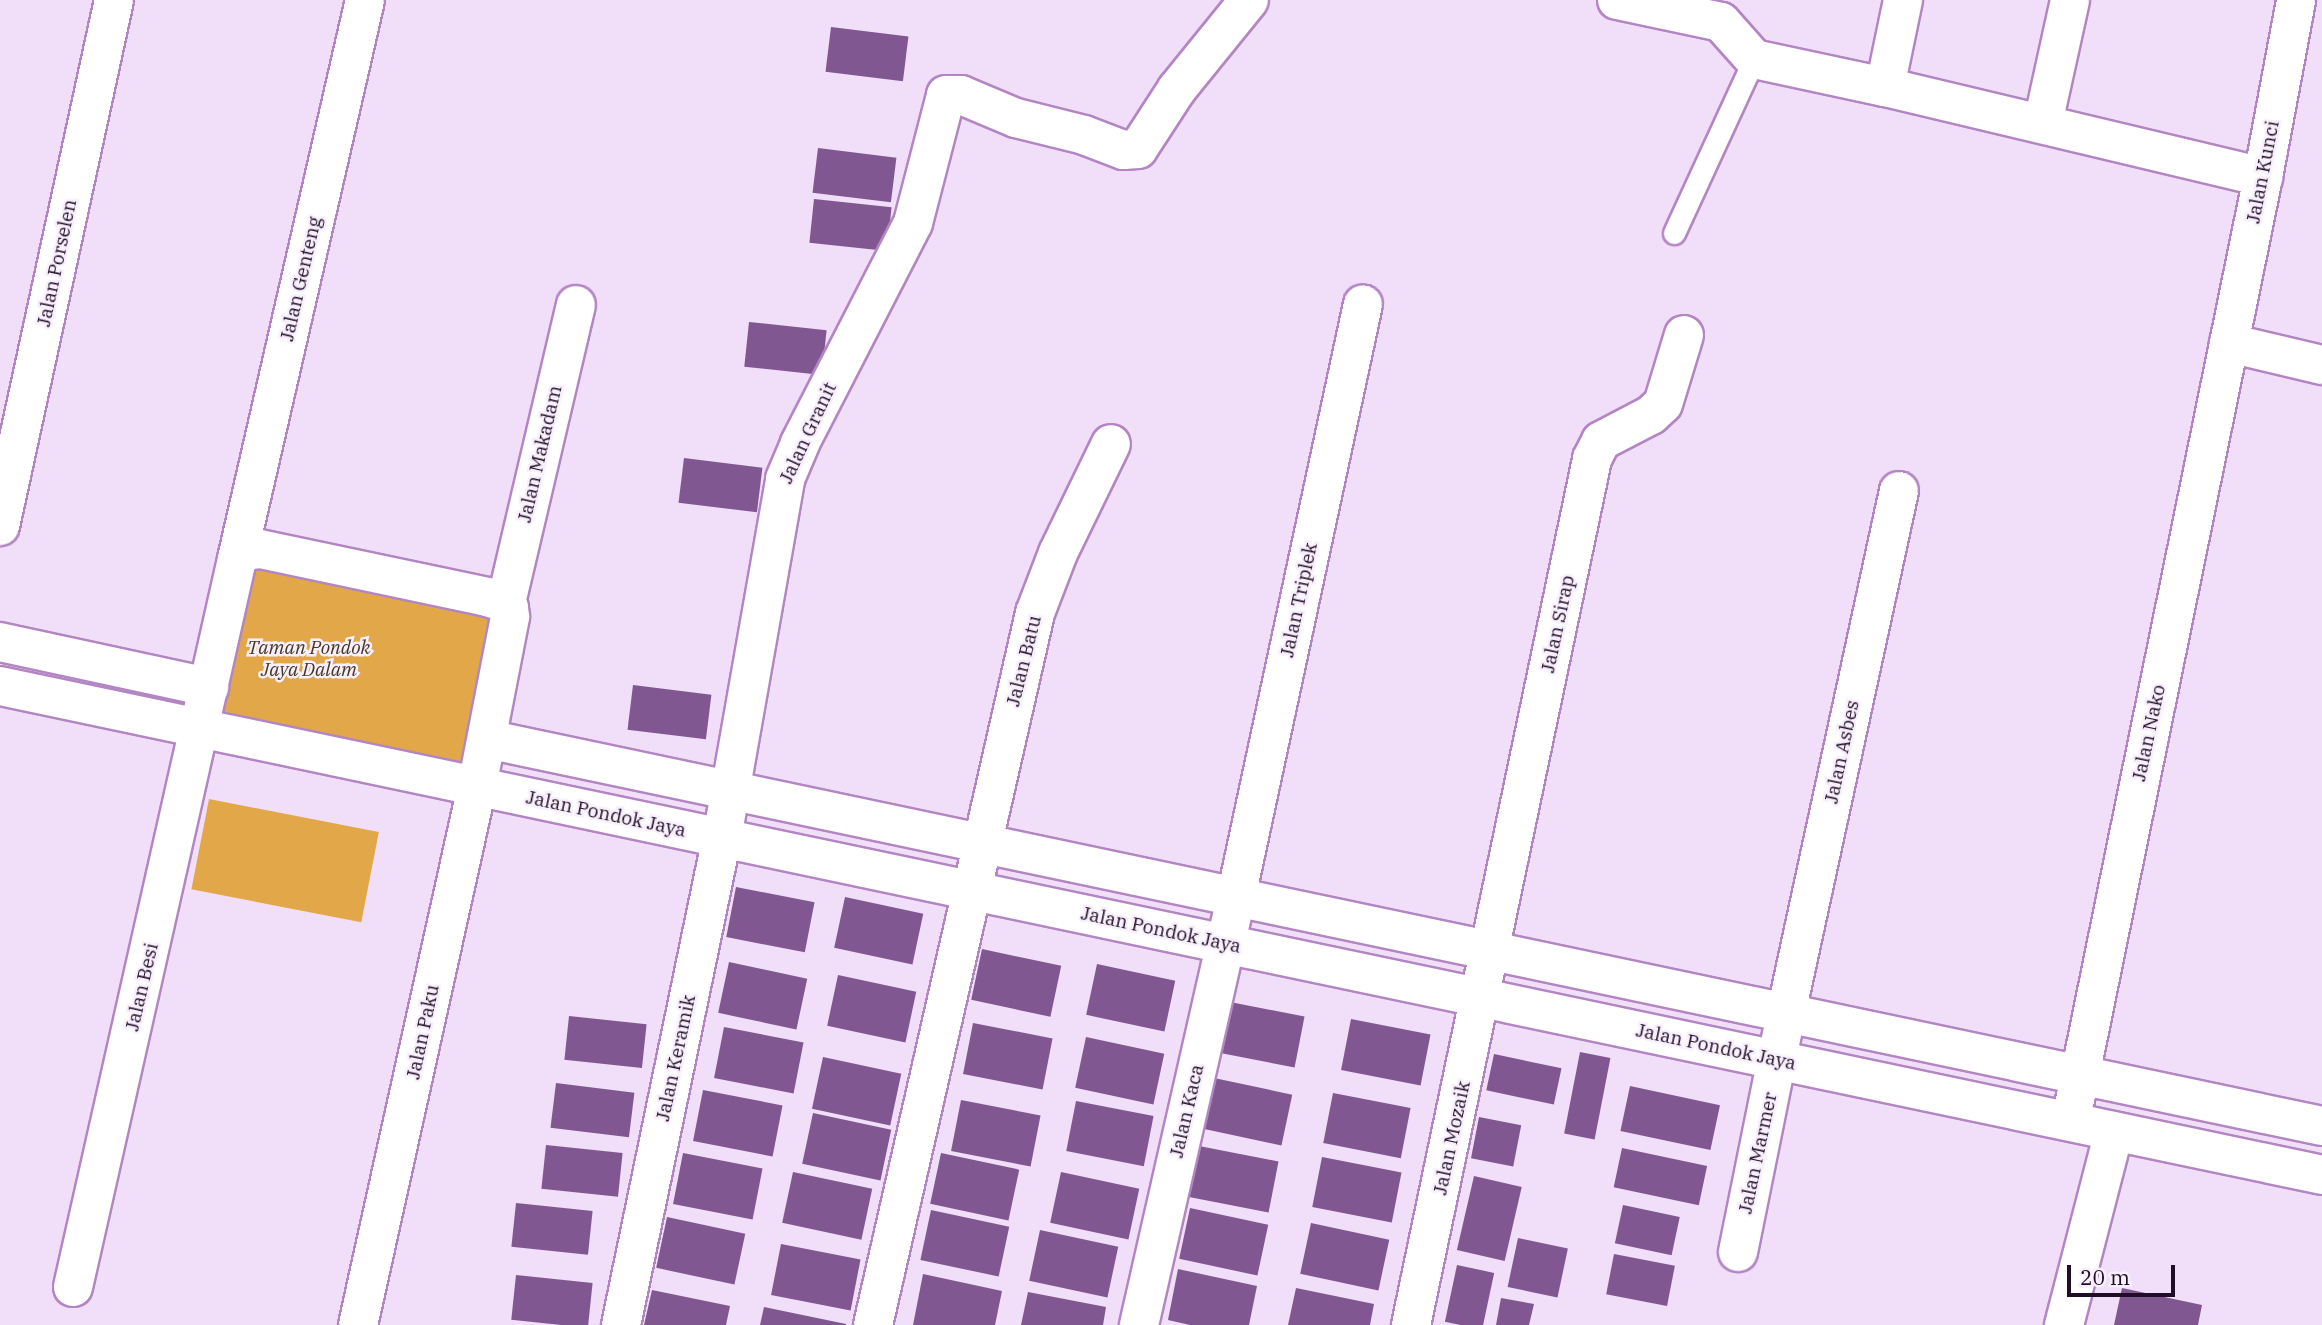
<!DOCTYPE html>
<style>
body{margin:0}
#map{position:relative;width:2322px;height:1325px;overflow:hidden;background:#f1def8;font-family:"IBM Plex Serif",serif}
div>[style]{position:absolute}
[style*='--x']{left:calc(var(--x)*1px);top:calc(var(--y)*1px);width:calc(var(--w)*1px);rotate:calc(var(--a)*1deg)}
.green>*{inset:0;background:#e1a748;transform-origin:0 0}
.building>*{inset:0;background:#815791;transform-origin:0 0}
.roads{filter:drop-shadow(2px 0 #b386c3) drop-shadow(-2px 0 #b386c3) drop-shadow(0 2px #b386c3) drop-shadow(0 -2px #b386c3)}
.service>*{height:21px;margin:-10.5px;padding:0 10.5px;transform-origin:10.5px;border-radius:10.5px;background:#fff}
.minor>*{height:38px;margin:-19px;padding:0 19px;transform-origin:19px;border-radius:19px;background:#fff}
span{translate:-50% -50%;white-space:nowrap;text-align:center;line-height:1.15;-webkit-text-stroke:5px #f8effc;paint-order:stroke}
.street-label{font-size:19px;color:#1f0e25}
.park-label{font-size:19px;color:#473823;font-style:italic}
.scale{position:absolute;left:2067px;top:1265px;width:108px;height:32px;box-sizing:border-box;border:4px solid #1f0e25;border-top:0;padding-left:9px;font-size:21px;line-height:24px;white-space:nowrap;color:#1f0e25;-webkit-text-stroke:5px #f8effc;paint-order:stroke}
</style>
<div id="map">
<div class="green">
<i style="left:241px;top:556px;width:271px;height:176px;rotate:12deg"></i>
<i style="left:209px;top:799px;width:173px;height:92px;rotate:11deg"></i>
</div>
<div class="building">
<i style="left:831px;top:27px;width:78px;height:45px;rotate:7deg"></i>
<i style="left:818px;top:148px;width:79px;height:45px;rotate:7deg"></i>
<i style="left:814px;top:199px;width:78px;height:44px;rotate:6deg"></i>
<i style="left:749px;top:322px;width:78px;height:45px;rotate:6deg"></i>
<i style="left:684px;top:458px;width:79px;height:45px;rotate:7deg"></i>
<i style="left:633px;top:685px;width:79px;height:45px;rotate:7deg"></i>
<i style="left:736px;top:887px;width:80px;height:51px;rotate:11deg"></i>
<i style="left:845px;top:897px;width:80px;height:52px;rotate:12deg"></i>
<i style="left:982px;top:949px;width:81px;height:52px;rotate:12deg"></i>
<i style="left:729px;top:962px;width:80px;height:52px;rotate:12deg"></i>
<i style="left:1097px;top:964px;width:80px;height:52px;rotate:12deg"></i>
<i style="left:838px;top:975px;width:80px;height:52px;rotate:12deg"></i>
<i style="left:1225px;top:1001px;width:81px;height:52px;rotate:11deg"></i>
<i style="left:569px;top:1016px;width:78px;height:44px;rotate:6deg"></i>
<i style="left:1351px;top:1019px;width:81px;height:52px;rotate:11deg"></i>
<i style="left:973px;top:1023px;width:81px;height:52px;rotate:11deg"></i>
<i style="left:724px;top:1027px;width:81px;height:52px;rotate:11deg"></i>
<i style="left:1086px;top:1037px;width:80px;height:52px;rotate:12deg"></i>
<i style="left:1580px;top:1052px;width:31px;height:83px;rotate:11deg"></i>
<i style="left:1494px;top:1054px;width:69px;height:37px;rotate:12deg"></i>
<i style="left:823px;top:1057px;width:80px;height:53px;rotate:12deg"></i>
<i style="left:1214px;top:1078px;width:80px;height:52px;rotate:12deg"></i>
<i style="left:556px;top:1083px;width:79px;height:45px;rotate:7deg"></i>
<i style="left:1630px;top:1086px;width:92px;height:46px;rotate:12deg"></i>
<i style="left:703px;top:1090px;width:81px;height:52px;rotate:11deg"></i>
<i style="left:1333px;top:1093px;width:79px;height:51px;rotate:11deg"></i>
<i style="left:961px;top:1100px;width:81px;height:52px;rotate:11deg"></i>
<i style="left:1076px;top:1101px;width:79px;height:51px;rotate:11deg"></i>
<i style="left:813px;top:1113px;width:80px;height:52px;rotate:12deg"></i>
<i style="left:1479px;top:1117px;width:43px;height:42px;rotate:11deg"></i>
<i style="left:546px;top:1145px;width:77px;height:44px;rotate:6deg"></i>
<i style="left:1199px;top:1146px;width:81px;height:52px;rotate:11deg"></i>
<i style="left:1622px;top:1148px;width:87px;height:40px;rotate:12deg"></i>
<i style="left:683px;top:1153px;width:81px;height:52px;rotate:11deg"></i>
<i style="left:941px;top:1153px;width:80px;height:52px;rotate:12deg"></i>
<i style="left:1322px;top:1157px;width:81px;height:51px;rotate:11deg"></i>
<i style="left:793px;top:1172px;width:81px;height:52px;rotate:12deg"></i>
<i style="left:1061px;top:1172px;width:80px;height:52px;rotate:12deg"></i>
<i style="left:1474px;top:1176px;width:49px;height:76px;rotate:13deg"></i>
<i style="left:516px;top:1203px;width:77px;height:44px;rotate:6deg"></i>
<i style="left:1623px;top:1205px;width:58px;height:39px;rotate:12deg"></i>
<i style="left:1190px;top:1208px;width:80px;height:52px;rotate:12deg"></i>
<i style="left:931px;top:1210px;width:80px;height:51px;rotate:12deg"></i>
<i style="left:667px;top:1217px;width:80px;height:52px;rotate:12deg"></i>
<i style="left:1311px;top:1223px;width:80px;height:52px;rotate:12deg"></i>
<i style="left:1040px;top:1230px;width:80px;height:52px;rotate:12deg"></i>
<i style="left:1518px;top:1238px;width:51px;height:50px;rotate:12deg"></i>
<i style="left:781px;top:1244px;width:81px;height:52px;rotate:11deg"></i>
<i style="left:1614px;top:1254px;width:62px;height:41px;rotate:11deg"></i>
<i style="left:1457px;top:1265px;width:38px;height:58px;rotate:12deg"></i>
<i style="clip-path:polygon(1178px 1269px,1257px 1286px,1249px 1325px,1190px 1325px,1168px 1320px)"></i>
<i style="clip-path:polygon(923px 1274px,1002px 1291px,995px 1325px,913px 1325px)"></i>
<i style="left:516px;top:1275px;width:77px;height:45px;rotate:6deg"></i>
<i style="clip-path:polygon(1296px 1288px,1374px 1304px,1370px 1325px,1288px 1325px)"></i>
<i style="clip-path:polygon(2122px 1288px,2202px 1305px,2198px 1325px,2114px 1325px)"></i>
<i style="clip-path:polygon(652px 1290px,730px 1306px,726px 1325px,644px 1325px)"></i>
<i style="clip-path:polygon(1028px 1292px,1106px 1307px,1103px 1325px,1021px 1325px)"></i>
<i style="clip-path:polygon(1501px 1298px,1534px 1304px,1529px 1325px,1496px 1325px)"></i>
<i style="clip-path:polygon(764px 1307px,846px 1324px,846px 1325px,760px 1325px)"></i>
</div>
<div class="roads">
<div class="service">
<i style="--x:1674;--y:233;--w:192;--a:-65.3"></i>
</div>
<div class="minor">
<i style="--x:1617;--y:0;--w:106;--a:11.9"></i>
<i style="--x:1721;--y:22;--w:50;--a:48.3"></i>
<i style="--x:1754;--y:59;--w:134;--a:12.1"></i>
<i style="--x:1885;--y:87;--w:389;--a:13.4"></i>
<i style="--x:1885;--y:87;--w:89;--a:-78.3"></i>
<i style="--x:2043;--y:123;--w:126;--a:-77.6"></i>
<i style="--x:2229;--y:343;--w:96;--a:13.3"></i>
<i style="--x:0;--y:526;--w:538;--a:-77.77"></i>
<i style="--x:237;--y:559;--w:573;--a:-77.1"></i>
<i style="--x:506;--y:603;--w:306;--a:-76.8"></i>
<i style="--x:0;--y:642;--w:214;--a:12.2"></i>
<i style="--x:0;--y:686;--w:2373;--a:11.89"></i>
<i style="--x:487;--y:739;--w:1875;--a:11.91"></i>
<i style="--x:2075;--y:1100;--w:942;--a:-78.49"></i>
<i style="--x:2263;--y:177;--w:180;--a:-79.4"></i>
<i style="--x:1738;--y:1252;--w:244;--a:-78.6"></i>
<i style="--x:1786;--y:1013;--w:534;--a:-77.79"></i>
<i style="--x:73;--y:1287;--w:746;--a:-77.3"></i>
<i style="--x:237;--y:559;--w:12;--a:-42"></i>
<i style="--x:246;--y:551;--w:14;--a:-8"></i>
<i style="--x:260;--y:549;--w:232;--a:11.9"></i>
<i style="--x:487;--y:597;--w:20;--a:18"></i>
<i style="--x:506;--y:603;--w:6;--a:59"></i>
<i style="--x:509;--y:608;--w:9;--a:84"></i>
<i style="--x:510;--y:617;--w:173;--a:101"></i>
<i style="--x:477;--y:787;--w:551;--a:102.47"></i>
<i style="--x:621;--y:1325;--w:497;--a:-78.3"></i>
<i style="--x:722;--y:838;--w:364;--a:-80"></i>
<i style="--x:785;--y:479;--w:39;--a:-67"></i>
<i style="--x:800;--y:443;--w:247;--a:-62.8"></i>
<i style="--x:913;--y:223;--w:132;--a:-75.5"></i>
<i style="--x:946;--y:95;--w:15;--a:0"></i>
<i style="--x:961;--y:95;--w:60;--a:22.7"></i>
<i style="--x:1016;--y:118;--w:70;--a:14"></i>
<i style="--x:1084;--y:135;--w:42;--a:21"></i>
<i style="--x:1123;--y:150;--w:15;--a:-4"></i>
<i style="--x:1138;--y:149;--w:72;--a:-57"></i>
<i style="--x:1177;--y:89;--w:114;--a:-51"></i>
<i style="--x:873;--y:1325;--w:730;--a:-77.18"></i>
<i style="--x:1035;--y:613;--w:64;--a:-69"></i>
<i style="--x:1058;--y:553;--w:121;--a:-64.1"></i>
<i style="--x:1139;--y:1325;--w:439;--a:-77.2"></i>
<i style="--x:1236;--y:897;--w:606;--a:-77.91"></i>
<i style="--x:1411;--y:1325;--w:885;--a:-78.19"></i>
<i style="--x:1592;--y:459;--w:20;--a:-63"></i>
<i style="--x:1601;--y:441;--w:56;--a:-27.5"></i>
<i style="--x:1651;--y:415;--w:16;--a:-43"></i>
<i style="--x:1663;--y:404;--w:72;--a:-73.1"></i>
<i style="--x:2064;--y:1325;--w:200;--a:-75.5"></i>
</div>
</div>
<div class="street-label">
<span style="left:2263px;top:172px;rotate:-79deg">Jalan Kunci</span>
<span style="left:57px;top:263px;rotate:-78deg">Jalan Porselen</span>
<span style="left:301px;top:279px;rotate:-77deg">Jalan Genteng</span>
<span style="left:808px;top:433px;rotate:-65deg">Jalan Granit</span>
<span style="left:540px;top:454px;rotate:-77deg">Jalan Makadam</span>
<span style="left:1299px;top:600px;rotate:-78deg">Jalan Triplek</span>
<span style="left:1558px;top:624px;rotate:-78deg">Jalan Sirap</span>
<span style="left:1024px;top:661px;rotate:-76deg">Jalan Batu</span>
<span style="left:2149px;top:733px;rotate:-78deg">Jalan Nako</span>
<span style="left:1842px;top:752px;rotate:-78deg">Jalan Asbes</span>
<span style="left:606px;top:814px;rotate:12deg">Jalan Pondok Jaya</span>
<span style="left:1161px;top:930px;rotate:12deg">Jalan Pondok Jaya</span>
<span style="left:142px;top:987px;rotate:-77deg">Jalan Besi</span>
<span style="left:423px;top:1032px;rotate:-78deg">Jalan Paku</span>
<span style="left:1716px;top:1047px;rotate:12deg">Jalan Pondok Jaya</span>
<span style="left:676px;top:1058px;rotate:-78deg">Jalan Keramik</span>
<span style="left:1187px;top:1111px;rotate:-77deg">Jalan Kaca</span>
<span style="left:1452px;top:1138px;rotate:-78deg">Jalan Mozaik</span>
<span style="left:1758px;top:1153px;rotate:-78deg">Jalan Marmer</span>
</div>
<div class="park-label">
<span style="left:309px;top:659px">Taman Pondok<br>Jaya Dalam</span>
</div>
<div class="scale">20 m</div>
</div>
